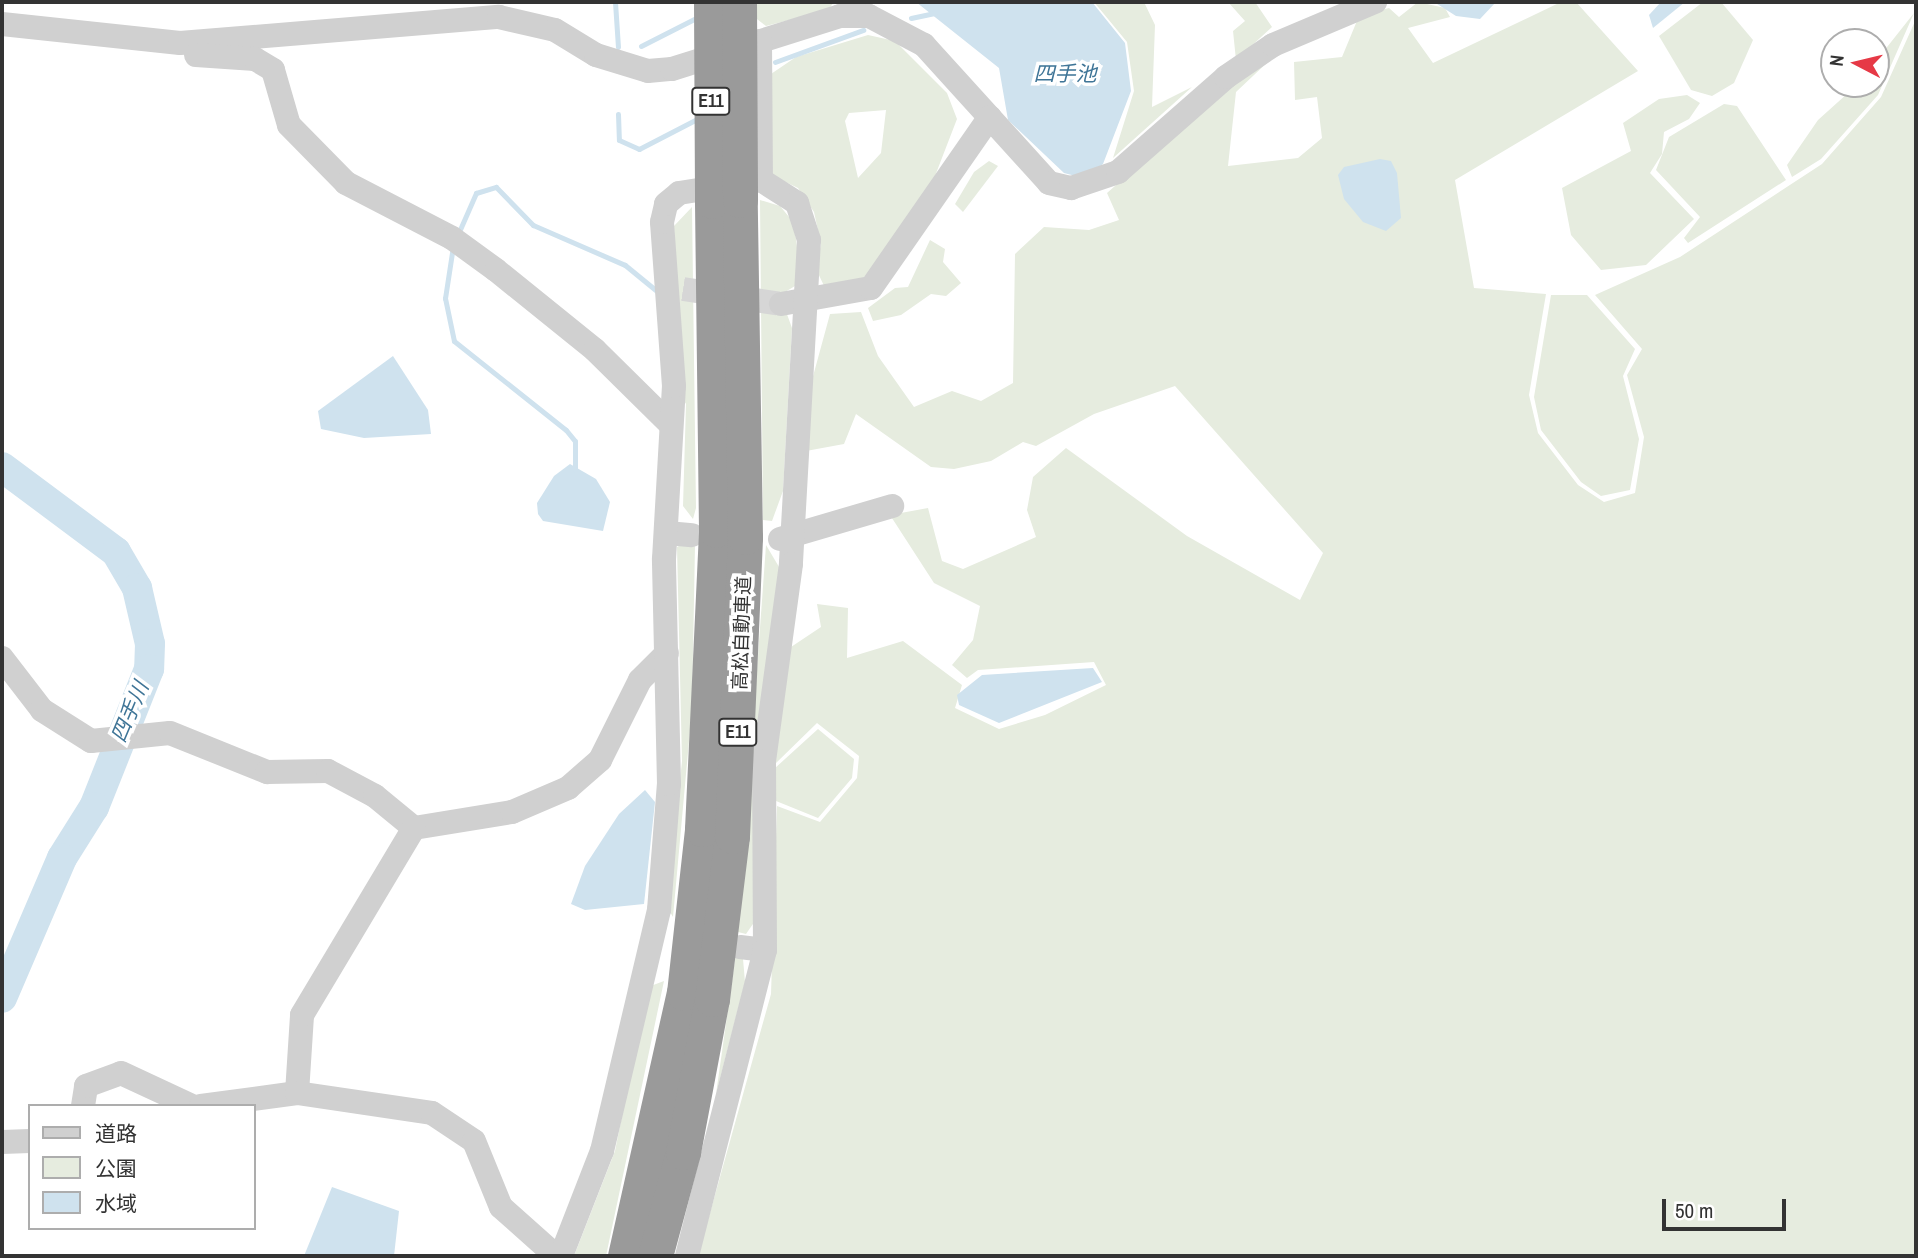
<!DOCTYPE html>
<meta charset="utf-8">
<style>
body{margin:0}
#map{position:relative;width:1918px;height:1258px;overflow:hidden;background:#fff;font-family:"Archivo Narrow","Noto Sans JP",sans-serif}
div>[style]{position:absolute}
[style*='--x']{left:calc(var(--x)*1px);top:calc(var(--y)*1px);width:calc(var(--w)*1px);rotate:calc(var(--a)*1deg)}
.green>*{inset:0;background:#e6ecdf}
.water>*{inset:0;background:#cfe2ee}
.stream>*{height:5px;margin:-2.5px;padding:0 2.5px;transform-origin:2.5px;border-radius:2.5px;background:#cfe2ee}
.river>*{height:30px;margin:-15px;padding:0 15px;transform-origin:15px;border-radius:15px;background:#cfe2ee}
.minor-tunnel>*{height:24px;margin-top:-12px;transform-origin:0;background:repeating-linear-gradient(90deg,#d6d6d6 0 24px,transparent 0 36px)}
.minor>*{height:24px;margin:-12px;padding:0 12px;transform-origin:12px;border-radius:12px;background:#d0d0d0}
.highway>*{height:35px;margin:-17.5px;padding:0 17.5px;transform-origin:17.5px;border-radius:17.5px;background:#9a9a9a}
.highway-bridge>*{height:35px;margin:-17.5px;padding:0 17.5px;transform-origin:17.5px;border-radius:17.5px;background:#9a9a9a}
span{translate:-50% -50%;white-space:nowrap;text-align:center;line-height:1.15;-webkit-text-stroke:7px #fff;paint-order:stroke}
.shield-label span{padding:2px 5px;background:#fff;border:2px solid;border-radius:5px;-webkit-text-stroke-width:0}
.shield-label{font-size:18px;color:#333;font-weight:700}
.street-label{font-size:19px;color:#333}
.water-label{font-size:21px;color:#3f7597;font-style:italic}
.frame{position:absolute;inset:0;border:4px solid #333;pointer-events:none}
.legend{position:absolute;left:28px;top:1104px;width:228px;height:126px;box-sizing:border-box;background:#fff;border:2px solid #adadad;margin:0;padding:9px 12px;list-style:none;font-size:21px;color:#333}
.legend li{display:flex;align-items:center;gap:14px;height:35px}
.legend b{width:35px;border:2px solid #adadad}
.north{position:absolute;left:1820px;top:28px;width:70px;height:70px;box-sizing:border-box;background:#fff;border:2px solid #adadad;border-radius:50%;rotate:277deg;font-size:19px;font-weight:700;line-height:28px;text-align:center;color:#333}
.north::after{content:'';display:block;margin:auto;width:24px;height:32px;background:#e63946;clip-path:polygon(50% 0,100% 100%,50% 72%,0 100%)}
.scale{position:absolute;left:1662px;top:1199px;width:124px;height:32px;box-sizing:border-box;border:4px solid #333;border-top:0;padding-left:9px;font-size:21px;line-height:24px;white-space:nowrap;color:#333;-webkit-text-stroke:5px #fff;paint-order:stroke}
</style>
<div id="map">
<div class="green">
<i style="clip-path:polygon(752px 2px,834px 2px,828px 10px,766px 26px,753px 16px)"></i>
<i style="clip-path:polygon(1094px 2px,1144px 2px,1155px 25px,1152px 107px,1192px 87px,1113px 158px,1134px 91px,1127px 42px)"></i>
<i style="clip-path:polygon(1228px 2px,1255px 2px,1272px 27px,1236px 60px,1233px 31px,1245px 21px)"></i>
<i style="clip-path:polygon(1418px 2px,1445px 8px,1450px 17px,1408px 28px,1433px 63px,1561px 2px,1576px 2px,1638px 71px,1455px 180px,1474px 288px,1546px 294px,1529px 395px,1538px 433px,1578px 485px,1604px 502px,1635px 493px,1644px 437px,1627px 375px,1642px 349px,1595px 295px,1680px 257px,1822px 164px,1881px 97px,1916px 19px,1916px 1256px,698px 1256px,771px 994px,777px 806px,820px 822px,857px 778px,859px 756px,817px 723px,775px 764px,791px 647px,821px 627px,817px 604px,848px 608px,847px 658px,903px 641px,962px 685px,955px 708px,999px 729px,1045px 715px,1106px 685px,1094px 662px,978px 670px,967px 678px,952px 665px,973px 640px,980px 606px,934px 583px,890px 515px,928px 508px,942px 561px,963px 569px,1036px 537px,1027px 510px,1033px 477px,1066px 448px,1187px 536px,1300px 600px,1323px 553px,1175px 386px,1094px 414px,1036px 446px,1023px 442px,991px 461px,954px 469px,931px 467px,856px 414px,844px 444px,806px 451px,809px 391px,830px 314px,861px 312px,878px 356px,914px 407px,952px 391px,981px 401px,1013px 383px,1015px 254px,1044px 227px,1089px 230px,1119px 220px,1107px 193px,1215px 98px,1274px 56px,1236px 92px,1228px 166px,1298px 158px,1322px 138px,1317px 97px,1295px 100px,1294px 62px,1342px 57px,1359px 16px,1389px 8px,1399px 17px)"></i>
<i style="clip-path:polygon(1703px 2px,1721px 2px,1753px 40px,1734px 83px,1712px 96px,1691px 90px,1659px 36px)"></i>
<i style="clip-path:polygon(1914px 13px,1878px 95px,1821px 159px,1792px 177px,1787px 165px,1818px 120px,1858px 84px,1876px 84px,1876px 61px)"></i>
<i style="clip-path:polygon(evenodd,868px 35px,895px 41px,947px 93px,957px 119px,935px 176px,879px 266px,852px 286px,826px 290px,816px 269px,821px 244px,814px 212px,798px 188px,767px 173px,768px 76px,796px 57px,868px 35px,886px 110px,881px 153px,858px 178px,845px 121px,849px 113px,886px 110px)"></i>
<i style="clip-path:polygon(1687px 95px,1700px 103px,1689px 119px,1664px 132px,1662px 154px,1650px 173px,1694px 219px,1646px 265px,1601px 270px,1571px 235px,1562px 188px,1631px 151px,1623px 123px,1659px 99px)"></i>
<i style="clip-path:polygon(1724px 104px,1737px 106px,1786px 180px,1688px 243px,1684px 238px,1700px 217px,1656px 170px,1669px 137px)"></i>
<i style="clip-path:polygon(989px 161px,998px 166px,963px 212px,955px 204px,974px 172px)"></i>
<i style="clip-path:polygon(760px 200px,780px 206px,794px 223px,798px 255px,795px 286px,780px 295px,792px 328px,783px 491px,772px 521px,763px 520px)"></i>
<i style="clip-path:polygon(692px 207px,696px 508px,693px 519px,683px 506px,686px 404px,680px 394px,674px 226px)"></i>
<i style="clip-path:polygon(930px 240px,945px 249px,943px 262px,961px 283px,946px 296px,931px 294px,901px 315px,873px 321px,868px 308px,895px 288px,908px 287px)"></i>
<i style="clip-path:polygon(1551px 295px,1587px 295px,1635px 349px,1623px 376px,1639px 439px,1630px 490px,1601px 496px,1581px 482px,1541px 430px,1534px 397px)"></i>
<i style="clip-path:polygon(687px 542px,695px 545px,692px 708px,673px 917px,667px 907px,682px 761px,677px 547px)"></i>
<i style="clip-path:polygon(766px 545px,782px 572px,755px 921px,746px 934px,738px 932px)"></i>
<i style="clip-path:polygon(818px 729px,854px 759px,852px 778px,818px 818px,776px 801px,774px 769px)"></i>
<i style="clip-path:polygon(736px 953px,743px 959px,745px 982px,716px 1094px)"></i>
<i style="clip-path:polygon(664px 981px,606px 1256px,574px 1256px,615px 1151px,648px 987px)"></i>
</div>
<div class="water">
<i style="clip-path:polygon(916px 2px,1092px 2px,1125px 43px,1131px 91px,1103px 164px,1083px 178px,1064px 173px,1008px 120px,999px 68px)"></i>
<i style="clip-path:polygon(1434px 2px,1496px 2px,1480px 19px,1456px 16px)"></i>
<i style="clip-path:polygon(1661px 2px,1685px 2px,1653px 28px,1649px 15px)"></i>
<i style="clip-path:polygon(1380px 159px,1391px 161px,1397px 173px,1401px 218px,1386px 231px,1363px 222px,1344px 199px,1338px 175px,1344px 167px)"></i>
<i style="clip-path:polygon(393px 356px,428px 410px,431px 434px,364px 438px,321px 429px,318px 411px)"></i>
<i style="clip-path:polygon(570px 464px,596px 479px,610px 502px,603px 531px,543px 521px,538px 514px,537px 503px,554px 476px)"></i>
<i style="clip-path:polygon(1093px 668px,1102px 682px,999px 723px,959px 705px,957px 695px,982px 675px)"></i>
<i style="clip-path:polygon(645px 790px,655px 802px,644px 904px,585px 910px,571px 904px,585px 866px,619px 814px)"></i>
<i style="clip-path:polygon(332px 1187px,399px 1211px,394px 1256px,304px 1256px)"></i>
</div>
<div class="stream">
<i style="--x:615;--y:2;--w:45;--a:86.2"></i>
<i style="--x:911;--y:18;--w:24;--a:-12"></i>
<i style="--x:641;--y:46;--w:64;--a:-27"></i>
<i style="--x:775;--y:62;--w:94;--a:-20"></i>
<i style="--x:618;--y:114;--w:26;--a:88"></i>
<i style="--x:619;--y:140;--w:22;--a:24"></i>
<i style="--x:639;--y:149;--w:68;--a:-27.3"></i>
<i style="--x:458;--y:234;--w:45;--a:-66.3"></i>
<i style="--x:476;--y:193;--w:21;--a:-17"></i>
<i style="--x:496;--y:187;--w:53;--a:45.8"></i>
<i style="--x:533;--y:225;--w:100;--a:23.5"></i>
<i style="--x:625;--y:265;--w:43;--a:39.3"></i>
<i style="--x:453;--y:246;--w:53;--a:98.7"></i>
<i style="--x:445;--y:298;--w:44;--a:78.2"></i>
<i style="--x:454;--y:341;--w:143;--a:38.5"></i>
<i style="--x:566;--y:430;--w:14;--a:51"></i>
<i style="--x:575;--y:441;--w:29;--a:90"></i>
</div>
<div class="river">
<i style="--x:2;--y:467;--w:142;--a:36.7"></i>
<i style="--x:116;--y:552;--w:42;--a:59.7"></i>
<i style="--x:137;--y:588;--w:57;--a:76.9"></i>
<i style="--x:150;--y:644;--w:25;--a:92"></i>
<i style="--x:149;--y:669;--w:149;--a:111.7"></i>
<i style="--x:94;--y:807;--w:60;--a:122.1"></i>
<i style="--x:62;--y:858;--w:152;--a:113.2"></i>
</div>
<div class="minor-tunnel">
<i style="--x:683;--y:289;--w:99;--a:8.7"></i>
</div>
<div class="minor">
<i style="--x:2;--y:24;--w:179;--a:6.1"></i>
<i style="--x:180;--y:43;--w:320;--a:-4.7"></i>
<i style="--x:499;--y:17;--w:57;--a:13.1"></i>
<i style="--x:555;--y:30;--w:48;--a:31.4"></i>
<i style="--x:596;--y:55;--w:54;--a:17.1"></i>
<i style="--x:648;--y:71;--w:24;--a:-5"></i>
<i style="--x:672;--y:69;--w:176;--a:-17.5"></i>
<i style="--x:840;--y:16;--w:29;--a:0"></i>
<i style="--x:869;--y:16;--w:62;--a:27.8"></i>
<i style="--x:924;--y:45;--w:186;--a:47.8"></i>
<i style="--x:1049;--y:183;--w:23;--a:13"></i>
<i style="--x:1071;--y:188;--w:50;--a:-18.8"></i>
<i style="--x:1118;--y:172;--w:144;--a:-41.3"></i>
<i style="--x:1226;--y:77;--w:57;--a:-34.2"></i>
<i style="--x:1273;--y:45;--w:111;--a:-22.9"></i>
<i style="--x:760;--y:41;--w:139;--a:89.6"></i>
<i style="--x:196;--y:55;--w:59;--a:3.9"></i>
<i style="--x:255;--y:59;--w:21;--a:31"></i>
<i style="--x:273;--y:70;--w:57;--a:73.8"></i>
<i style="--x:289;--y:125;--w:81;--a:45.5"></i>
<i style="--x:346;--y:183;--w:119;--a:27.4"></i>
<i style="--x:452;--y:238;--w:54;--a:36"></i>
<i style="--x:496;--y:270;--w:127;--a:38.9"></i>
<i style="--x:595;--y:350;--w:105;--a:44.6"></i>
<i style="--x:781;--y:304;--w:91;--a:-10.1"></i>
<i style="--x:871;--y:288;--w:208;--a:-55.2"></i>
<i style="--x:667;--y:533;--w:25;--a:5"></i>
<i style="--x:780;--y:539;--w:117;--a:-16.4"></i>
<i style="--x:2;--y:658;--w:66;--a:52.4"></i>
<i style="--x:42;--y:710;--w:58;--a:32.3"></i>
<i style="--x:91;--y:741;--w:79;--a:-5.8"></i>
<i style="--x:170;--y:733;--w:105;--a:21.9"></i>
<i style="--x:267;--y:772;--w:61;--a:-0.9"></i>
<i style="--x:328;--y:771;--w:53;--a:28"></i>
<i style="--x:375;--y:796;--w:50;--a:39.4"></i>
<i style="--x:414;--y:828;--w:99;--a:-9.3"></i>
<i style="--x:512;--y:812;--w:61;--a:-23.2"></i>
<i style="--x:568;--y:788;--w:43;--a:-41.2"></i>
<i style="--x:600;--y:760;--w:89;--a:-63.4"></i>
<i style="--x:640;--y:680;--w:38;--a:-45"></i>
<i style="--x:740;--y:947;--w:25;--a:7"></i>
<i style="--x:297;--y:1093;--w:78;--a:-86.3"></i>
<i style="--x:302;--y:1015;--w:218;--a:-59.1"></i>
<i style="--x:83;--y:1106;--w:20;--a:-81"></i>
<i style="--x:86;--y:1086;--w:37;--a:-20"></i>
<i style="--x:121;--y:1073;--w:78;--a:24.9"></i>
<i style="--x:201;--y:1106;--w:97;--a:-7.7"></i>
<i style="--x:297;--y:1093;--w:136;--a:8.4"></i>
<i style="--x:432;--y:1113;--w:50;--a:33.7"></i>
<i style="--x:474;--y:1141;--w:71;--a:67.8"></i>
<i style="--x:501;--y:1207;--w:74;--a:41.7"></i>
<i style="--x:2;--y:1142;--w:28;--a:-2"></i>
<i style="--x:561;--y:1256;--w:113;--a:-68.7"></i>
<i style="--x:602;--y:1151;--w:248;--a:-76.7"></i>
<i style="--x:659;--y:910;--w:126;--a:-85.5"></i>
<i style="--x:669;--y:784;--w:225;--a:-91.3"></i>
<i style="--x:664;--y:559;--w:173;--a:-86.7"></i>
<i style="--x:674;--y:386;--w:164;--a:-94.2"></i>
<i style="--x:662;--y:222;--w:18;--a:-77"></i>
<i style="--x:666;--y:204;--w:17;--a:-40"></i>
<i style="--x:679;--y:193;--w:83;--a:-9"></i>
<i style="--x:761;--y:180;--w:43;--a:32.6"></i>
<i style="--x:797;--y:203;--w:39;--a:72"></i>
<i style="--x:809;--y:240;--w:324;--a:93.2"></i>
<i style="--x:791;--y:564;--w:199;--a:97.8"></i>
<i style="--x:764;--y:761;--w:189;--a:89.7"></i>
<i style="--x:765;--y:950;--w:316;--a:104.3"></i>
</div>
<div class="highway">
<i style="--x:625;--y:1256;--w:270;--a:-77.4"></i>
<i style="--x:684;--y:993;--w:165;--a:-83.7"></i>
<i style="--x:702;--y:829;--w:299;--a:-87.3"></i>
<i style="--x:716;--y:530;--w:329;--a:-90.7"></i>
<i style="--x:655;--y:1256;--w:108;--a:-74.9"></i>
<i style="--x:683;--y:1152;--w:156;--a:-79.3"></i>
<i style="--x:712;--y:999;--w:164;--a:-83"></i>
<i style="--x:732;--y:836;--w:299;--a:-87.5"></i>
<i style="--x:745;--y:537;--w:337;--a:-90.9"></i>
</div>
<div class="highway-bridge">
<i style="--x:711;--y:2;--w:199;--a:89.7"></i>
<i style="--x:739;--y:2;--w:198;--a:89.7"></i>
</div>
<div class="shield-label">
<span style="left:711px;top:101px">E11</span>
<span style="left:738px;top:732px">E11</span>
</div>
<div class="street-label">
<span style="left:742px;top:633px;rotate:-88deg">高松自動車道</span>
</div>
<div class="water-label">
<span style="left:1065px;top:74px">四手池</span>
<span style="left:130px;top:712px;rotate:-67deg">四手川</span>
</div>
<div class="frame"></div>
<ul class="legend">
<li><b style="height:9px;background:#d0d0d0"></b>道路</li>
<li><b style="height:19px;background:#e6ecdf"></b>公園</li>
<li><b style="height:19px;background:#cfe2ee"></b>水域</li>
</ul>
<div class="north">N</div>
<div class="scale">50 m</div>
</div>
